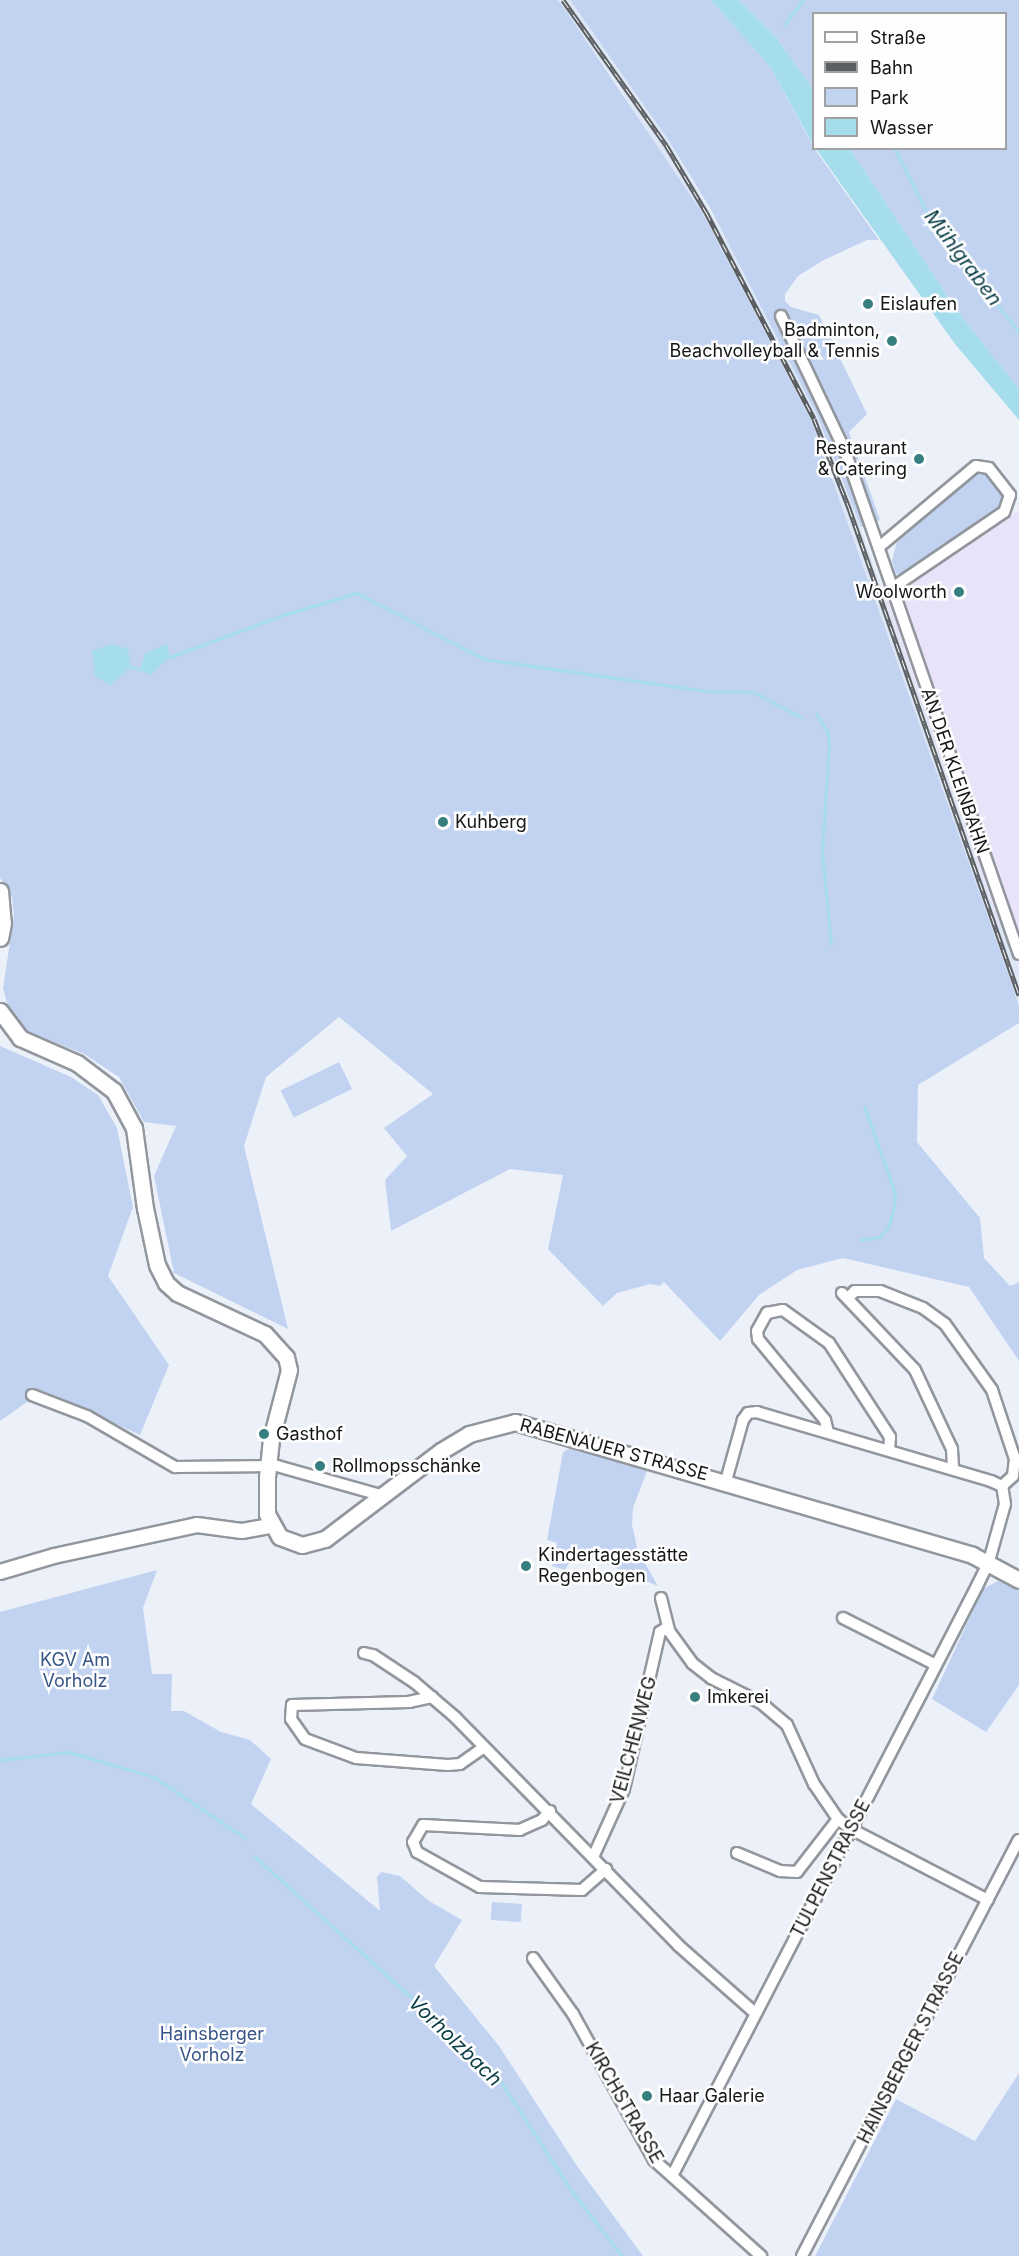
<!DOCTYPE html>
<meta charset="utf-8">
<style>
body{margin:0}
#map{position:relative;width:1019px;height:2256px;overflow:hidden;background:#ecf1f9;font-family:Inter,sans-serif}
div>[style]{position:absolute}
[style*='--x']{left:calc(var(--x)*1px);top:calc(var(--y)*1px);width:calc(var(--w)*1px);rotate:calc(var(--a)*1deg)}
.commercial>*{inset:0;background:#e9e3f9}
.built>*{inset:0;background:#dde6f4}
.green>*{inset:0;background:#c1d3f1;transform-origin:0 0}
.water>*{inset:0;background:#a6ddec}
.stream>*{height:3px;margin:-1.5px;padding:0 1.5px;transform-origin:1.5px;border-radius:1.5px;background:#a6ddec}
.roads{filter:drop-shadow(2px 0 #92969d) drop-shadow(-2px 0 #92969d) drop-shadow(0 2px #92969d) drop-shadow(0 -2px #92969d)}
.minor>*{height:10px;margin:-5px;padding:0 5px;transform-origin:5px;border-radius:5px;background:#fff}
.tertiary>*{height:14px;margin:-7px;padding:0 7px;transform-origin:7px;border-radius:7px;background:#fff}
.secondary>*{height:15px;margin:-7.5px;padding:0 7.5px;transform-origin:7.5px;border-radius:7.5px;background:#fff}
.rail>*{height:5px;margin-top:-2.5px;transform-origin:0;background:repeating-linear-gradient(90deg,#fefefe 0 9px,#5b5e62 0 18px);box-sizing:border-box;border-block:2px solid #5b5e62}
.dots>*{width:16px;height:16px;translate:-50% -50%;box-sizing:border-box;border:3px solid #fefefe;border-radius:50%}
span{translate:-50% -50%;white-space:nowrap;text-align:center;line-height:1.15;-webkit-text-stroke:5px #fefefe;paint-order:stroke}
.poi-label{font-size:18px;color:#141618}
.left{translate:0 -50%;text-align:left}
.right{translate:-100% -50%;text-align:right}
.street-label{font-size:18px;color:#141618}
.park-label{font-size:18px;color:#385588}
.water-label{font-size:20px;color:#0a3d48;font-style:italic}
.legend{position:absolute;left:812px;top:12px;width:195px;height:138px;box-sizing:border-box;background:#fefefe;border:2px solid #a0a1a2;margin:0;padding:8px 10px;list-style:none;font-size:18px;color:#141618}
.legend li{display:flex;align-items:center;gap:12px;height:30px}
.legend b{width:30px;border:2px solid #a0a1a2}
</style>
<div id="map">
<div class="commercial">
<i style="clip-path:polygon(1019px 510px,1019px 969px,1004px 925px,999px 926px,886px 601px)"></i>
</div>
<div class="built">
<i style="clip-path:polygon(557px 0,570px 0,669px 141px,754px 288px,817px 415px,850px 497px,999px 926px,1004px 925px,1019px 969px,1019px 1007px,811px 420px,737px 279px,617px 84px)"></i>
</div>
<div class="green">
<i style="clip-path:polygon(0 0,557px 0,562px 5px,703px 214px,811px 420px,1010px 979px,1019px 1007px,1019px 1023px,918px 1085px,917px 1142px,980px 1218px,984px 1258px,1010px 1286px,1019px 1282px,1019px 1361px,969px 1287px,843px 1258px,797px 1270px,759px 1295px,720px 1341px,664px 1282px,660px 1286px,650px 1284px,617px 1293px,603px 1306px,548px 1249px,563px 1175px,510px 1169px,391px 1231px,385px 1180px,407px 1156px,384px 1128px,433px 1094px,339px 1017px,266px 1077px,244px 1146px,288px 1329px,174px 1273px,154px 1176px,176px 1126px,144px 1122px,119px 1077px,84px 1054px,23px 1030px,8px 1007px,3px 988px,14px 916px,12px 897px,0 878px)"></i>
<i style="clip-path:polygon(570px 0,711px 0,771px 68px,814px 148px,879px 240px,867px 240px,822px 261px,798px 276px,785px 294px,785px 301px,791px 307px,819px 315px,867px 414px,849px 432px,880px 520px,861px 527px,817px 415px,710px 208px,669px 141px)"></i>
<i style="clip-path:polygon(739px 0,1019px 0,1019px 389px,958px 312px,850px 149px,1006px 148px,1006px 14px,814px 14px,813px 89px,776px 37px)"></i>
<i style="clip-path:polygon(976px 473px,985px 474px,1002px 494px,1002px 504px,903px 575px,896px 574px,892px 561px,897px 541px)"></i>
<i style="clip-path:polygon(0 1046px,71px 1077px,98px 1095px,117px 1128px,133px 1207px,108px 1276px,169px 1365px,140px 1435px,54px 1395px,27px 1402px,0 1421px)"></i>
<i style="left:339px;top:1062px;width:30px;height:65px;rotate:64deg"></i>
<i style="clip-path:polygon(576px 1445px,649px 1466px,633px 1508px,632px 1525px,638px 1551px,658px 1586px,576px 1551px,565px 1570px,552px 1566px,557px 1543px,547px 1540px,563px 1452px)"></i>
<i style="clip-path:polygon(157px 1570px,143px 1608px,152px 1674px,172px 1674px,171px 1711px,184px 1711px,221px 1732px,250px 1740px,271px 1759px,251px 1804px,380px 1911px,377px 1877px,381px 1872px,400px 1876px,429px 1901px,462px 1920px,434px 1966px,499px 2046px,577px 2166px,643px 2256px,0 2256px,0 1612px)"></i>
<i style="clip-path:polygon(998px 1581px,1019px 1591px,1019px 1685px,986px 1732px,932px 1699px,983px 1589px)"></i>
<i style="left:492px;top:1902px;width:30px;height:18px;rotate:4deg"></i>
<i style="clip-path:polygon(1019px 2073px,1019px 2256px,815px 2256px,896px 2099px,975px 2141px)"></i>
</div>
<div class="water">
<i style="clip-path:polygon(711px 0,739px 0,776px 37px,813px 89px,813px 145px,771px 68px)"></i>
<i style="clip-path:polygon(816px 149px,850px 149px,958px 312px,1019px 389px,1019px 420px,955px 344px)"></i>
<i style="clip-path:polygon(111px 644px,128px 649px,131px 667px,110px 685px,95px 676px,92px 651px)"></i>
<i style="clip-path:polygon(167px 644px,170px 657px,150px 675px,140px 670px,145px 653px)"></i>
</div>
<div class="stream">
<i style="--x:784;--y:25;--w:31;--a:-53"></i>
<i style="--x:894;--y:148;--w:88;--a:62.9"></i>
<i style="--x:934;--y:226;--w:136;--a:51.3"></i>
<i style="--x:170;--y:657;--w:121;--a:-20.4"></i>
<i style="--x:283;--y:615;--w:77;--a:-16.6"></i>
<i style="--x:357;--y:593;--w:143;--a:27.5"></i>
<i style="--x:484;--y:659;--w:223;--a:8.2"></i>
<i style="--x:705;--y:691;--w:48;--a:1.2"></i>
<i style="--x:753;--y:692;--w:54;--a:27.5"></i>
<i style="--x:131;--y:667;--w:9;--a:18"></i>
<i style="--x:816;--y:713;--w:23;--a:59"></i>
<i style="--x:828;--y:733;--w:11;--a:85"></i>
<i style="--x:829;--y:744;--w:109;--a:93.7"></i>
<i style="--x:822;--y:853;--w:91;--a:84.4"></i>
<i style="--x:860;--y:1240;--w:20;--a:-9"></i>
<i style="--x:880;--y:1237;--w:15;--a:-53"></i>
<i style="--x:889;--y:1225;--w:20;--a:-75"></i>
<i style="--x:894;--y:1206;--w:13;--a:-86"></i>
<i style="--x:895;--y:1193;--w:92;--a:-109.6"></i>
<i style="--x:0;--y:1760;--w:69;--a:-6.6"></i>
<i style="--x:69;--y:1752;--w:89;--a:16.4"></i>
<i style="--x:154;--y:1777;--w:110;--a:33.8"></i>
<i style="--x:254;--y:1856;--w:324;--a:42"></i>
<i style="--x:495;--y:2073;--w:143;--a:57"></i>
<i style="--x:573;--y:2193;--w:80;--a:52.1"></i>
</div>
<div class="roads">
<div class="minor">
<i style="--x:781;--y:316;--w:149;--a:64.6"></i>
<i style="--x:845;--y:451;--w:532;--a:70.92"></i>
<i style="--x:879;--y:547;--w:126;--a:-39.9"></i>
<i style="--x:976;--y:466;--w:13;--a:9"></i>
<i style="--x:989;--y:468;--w:34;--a:52"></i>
<i style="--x:1010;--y:495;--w:18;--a:109"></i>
<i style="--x:1004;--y:512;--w:135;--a:145.8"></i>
<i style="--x:842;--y:1293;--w:106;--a:46.5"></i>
<i style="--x:915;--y:1370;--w:87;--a:64.9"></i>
<i style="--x:952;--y:1449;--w:19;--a:87"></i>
<i style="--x:849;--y:1297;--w:8;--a:-45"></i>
<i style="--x:855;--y:1291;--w:25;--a:0"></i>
<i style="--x:880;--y:1291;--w:46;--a:21.6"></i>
<i style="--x:923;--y:1308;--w:27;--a:36"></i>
<i style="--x:945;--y:1324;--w:81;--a:54.5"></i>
<i style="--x:992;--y:1390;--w:73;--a:71.6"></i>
<i style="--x:1015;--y:1459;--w:17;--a:97"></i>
<i style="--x:1013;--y:1476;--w:15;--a:138"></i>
<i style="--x:32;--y:1395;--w:59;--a:20.9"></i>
<i style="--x:87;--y:1416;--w:102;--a:30.1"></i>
<i style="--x:175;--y:1467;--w:102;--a:-0.6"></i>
<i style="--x:277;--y:1466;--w:111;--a:15.7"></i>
<i style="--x:828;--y:1432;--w:12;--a:-104"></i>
<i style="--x:825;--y:1420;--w:105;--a:-129.6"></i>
<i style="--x:758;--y:1339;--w:8;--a:-97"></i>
<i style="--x:757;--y:1331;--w:21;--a:-61"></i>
<i style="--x:767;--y:1313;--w:16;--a:-11"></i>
<i style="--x:783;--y:1310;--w:57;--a:35.7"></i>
<i style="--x:829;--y:1343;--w:112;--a:57"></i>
<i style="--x:890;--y:1437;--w:13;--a:94"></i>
<i style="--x:661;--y:1598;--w:34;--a:76"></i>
<i style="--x:669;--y:1631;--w:39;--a:54"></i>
<i style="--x:692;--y:1663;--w:24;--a:38"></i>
<i style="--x:711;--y:1678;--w:56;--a:26.6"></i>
<i style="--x:761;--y:1703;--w:34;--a:40"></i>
<i style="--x:787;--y:1725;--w:65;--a:65.4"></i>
<i style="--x:814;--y:1784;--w:42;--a:55.6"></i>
<i style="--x:838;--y:1819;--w:16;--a:38"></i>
<i style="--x:851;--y:1829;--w:154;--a:27.4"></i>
<i style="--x:843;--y:1618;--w:104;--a:26.8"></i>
<i style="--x:364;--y:1653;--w:9;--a:13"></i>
<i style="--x:373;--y:1655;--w:49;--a:33.4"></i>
<i style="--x:414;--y:1682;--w:54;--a:40.5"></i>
<i style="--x:455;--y:1717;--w:320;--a:45.6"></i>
<i style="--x:679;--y:1946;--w:101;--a:41.4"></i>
<i style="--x:432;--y:1697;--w:24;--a:168"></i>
<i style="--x:409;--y:1702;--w:117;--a:178.5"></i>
<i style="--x:292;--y:1705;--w:14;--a:94"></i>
<i style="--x:291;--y:1719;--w:24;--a:55"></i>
<i style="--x:305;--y:1739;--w:54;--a:20.4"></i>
<i style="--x:356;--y:1758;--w:92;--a:4.4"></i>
<i style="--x:448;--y:1765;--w:12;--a:-5"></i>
<i style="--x:460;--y:1764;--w:29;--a:-35"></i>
<i style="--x:550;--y:1811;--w:12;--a:132"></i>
<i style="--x:542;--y:1820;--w:24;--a:156"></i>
<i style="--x:520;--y:1830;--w:97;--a:-177"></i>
<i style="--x:423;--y:1825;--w:20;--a:120"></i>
<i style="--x:413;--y:1842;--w:11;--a:68"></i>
<i style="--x:417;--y:1852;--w:72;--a:29.1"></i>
<i style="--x:480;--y:1887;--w:102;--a:1.7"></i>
<i style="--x:582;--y:1890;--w:32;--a:-41"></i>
<i style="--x:737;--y:1853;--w:47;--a:22.7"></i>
<i style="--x:780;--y:1871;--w:17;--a:3"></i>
<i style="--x:797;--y:1872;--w:67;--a:-52.3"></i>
<i style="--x:594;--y:1855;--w:72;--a:-65.6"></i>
<i style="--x:624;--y:1789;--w:161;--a:-77.1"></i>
<i style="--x:660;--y:1632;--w:6;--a:-31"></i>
<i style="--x:665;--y:1629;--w:4;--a:27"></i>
<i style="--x:533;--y:1958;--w:69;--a:54.5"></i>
<i style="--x:573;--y:2014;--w:167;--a:61"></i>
<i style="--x:654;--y:2160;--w:144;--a:41.9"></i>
<i style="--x:672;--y:2176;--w:664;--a:-62.66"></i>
<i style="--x:977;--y:1586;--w:28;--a:-64"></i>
<i style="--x:989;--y:1561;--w:59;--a:-74.3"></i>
<i style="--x:1005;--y:1504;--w:18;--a:-99"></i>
<i style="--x:1002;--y:1486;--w:12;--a:-156"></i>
<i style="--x:991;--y:1481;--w:244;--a:-163.6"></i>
<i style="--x:757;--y:1412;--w:9;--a:174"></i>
<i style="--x:748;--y:1413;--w:9;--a:126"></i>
<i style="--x:743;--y:1420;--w:63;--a:105.6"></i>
<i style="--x:802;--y:2256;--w:469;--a:-62.5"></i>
</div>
<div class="tertiary">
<i style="--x:0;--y:1572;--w:56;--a:-16.5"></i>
<i style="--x:54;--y:1556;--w:146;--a:-12.2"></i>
<i style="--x:197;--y:1525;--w:45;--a:7.6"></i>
<i style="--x:242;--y:1531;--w:29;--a:-10"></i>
</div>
<div class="secondary">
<i style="--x:0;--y:891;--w:32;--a:85"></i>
<i style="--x:3;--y:923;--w:15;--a:101"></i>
<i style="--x:0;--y:1011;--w:34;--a:53"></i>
<i style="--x:20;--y:1038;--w:62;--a:23.7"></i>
<i style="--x:77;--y:1063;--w:46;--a:37.1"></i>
<i style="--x:114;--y:1091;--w:42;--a:61.6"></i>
<i style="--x:134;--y:1128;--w:81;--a:82.2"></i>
<i style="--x:145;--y:1208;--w:58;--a:78.1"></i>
<i style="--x:157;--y:1265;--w:20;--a:63"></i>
<i style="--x:166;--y:1283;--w:15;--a:42"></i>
<i style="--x:177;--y:1293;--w:97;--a:25"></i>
<i style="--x:265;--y:1334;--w:31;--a:48"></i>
<i style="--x:286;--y:1357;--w:13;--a:77"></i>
<i style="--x:289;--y:1370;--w:71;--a:104.6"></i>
<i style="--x:271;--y:1439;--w:38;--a:96"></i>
<i style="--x:267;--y:1477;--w:37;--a:90"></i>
<i style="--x:267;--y:1514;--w:26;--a:61"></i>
<i style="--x:280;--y:1537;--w:23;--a:20"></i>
<i style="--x:302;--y:1545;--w:24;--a:-15"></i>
<i style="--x:325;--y:1539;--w:146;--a:-37.2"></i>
<i style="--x:441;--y:1451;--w:33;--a:-31"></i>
<i style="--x:469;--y:1434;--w:48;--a:-14.6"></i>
<i style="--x:515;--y:1422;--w:476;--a:16.2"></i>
<i style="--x:972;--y:1555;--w:53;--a:28"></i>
</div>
</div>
<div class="rail">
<i style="--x:563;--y:0;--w:178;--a:54.6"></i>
<i style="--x:666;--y:145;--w:78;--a:59.2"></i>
<i style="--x:706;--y:212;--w:233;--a:62.4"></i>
<i style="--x:814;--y:419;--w:96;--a:68.5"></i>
<i style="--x:849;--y:508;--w:516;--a:70.76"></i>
</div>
<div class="dots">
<i style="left:868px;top:304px;background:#377f7f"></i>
<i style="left:892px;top:341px;background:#377f7f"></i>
<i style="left:919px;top:459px;background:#377f7f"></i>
<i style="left:959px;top:592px;background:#377f7f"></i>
<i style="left:443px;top:822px;background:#377f7f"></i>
<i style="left:264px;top:1434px;background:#377f7f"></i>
<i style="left:320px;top:1466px;background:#377f7f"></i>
<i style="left:526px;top:1566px;background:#377f7f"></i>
<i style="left:695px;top:1697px;background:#377f7f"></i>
<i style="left:647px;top:2096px;background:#377f7f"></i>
</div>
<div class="poi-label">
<span class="left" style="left:880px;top:304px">Eislaufen</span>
<span class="right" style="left:880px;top:341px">Badminton,<br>Beachvolleyball &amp; Tennis</span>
<span class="right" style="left:907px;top:459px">Restaurant<br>&amp; Catering</span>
<span class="right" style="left:947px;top:592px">Woolworth</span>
<span class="left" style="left:455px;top:822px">Kuhberg</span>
<span class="left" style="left:276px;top:1434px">Gasthof</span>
<span class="left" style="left:332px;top:1466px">Rollmopsschänke</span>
<span class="left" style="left:538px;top:1566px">Kindertagesstätte<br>Regenbogen</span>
<span class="left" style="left:707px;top:1697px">Imkerei</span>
<span class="left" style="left:659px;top:2096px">Haar Galerie</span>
</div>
<div class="street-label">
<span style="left:955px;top:771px;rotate:71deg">AN DER KLEINBAHN</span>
<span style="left:614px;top:1450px;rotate:15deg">RABENAUER STRASSE</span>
<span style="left:634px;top:1740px;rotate:-75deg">VEILCHENWEG</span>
<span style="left:831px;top:1869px;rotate:-63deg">TULPENSTRASSE</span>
<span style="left:911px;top:2048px;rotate:-63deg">HAINSBERGER STRASSE</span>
<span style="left:624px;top:2103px;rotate:60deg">KIRCHSTRASSE</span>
</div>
<div class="park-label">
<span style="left:75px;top:1671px">KGV Am<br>Vorholz</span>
<span style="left:212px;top:2045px">Hainsberger<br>Vorholz</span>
</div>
<div class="water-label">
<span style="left:963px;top:258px;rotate:53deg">Mühlgraben</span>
<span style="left:455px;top:2041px;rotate:44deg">Vorholzbach</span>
</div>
<ul class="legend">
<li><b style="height:8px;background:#fff"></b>Straße</li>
<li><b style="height:8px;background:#5b5e62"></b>Bahn</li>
<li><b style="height:16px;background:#c1d3f1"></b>Park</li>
<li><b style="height:16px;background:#a6ddec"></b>Wasser</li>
</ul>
</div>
